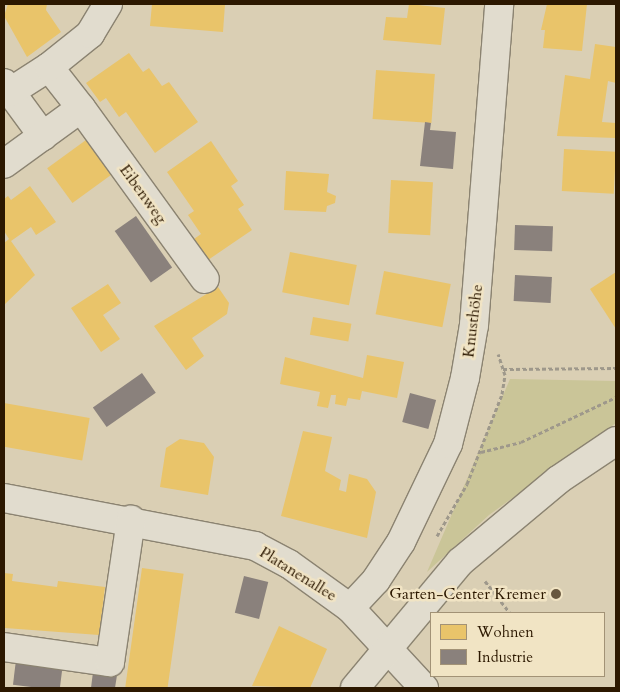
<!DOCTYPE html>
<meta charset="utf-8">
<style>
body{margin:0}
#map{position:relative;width:620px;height:692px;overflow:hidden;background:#dacfb4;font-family:Cardo,serif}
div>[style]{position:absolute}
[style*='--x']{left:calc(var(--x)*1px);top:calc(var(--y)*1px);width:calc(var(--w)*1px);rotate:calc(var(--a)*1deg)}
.green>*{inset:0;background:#cac598}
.homes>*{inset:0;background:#e9c46a;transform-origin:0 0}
.industry>*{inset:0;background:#8a817c;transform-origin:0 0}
.path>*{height:3px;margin-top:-1.5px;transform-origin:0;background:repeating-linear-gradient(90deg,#9e988b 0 4px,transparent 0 6.5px)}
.roads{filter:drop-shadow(1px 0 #8b8371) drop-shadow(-1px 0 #8b8371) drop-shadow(0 1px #8b8371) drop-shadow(0 -1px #8b8371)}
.minor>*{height:28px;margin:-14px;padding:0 14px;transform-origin:14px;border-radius:14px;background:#e1dcce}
.dots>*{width:14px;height:14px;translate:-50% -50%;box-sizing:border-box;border:2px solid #f1e4c4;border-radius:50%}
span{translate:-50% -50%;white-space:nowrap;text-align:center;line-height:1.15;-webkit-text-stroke:5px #f1e4c4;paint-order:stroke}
.street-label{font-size:16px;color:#2c1800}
.poi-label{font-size:16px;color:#2c1800}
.right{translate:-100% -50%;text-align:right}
.frame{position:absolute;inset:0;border:5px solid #2c1800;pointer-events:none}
.legend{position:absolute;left:430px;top:612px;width:175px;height:65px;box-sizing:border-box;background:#f1e4c4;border:1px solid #a29276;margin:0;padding:6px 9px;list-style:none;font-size:15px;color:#2c1800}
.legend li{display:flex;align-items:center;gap:10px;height:25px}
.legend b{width:25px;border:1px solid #a29276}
</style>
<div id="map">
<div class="green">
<i style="clip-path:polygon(510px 379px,616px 381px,616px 423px,489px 515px,427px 572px)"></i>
</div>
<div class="homes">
<i style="clip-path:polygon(8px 4px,47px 4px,46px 10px,61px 32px,27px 57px,4px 16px)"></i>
<i style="clip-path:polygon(152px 4px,225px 4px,223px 32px,150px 26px)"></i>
<i style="clip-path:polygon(409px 4px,445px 8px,441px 45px,383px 40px,386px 17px,407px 18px)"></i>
<i style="clip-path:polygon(547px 4px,587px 4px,582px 51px,543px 48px,545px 30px,541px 30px)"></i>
<i style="clip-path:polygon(595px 44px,616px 47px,616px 83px,608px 81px,602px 122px,616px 123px,616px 138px,557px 136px,565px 75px,590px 79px)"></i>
<i style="clip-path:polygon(129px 53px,143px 72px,149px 68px,162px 86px,169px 82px,198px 122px,155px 153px,126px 112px,119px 117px,106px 98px,100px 102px,86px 83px)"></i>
<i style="left:376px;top:70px;width:59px;height:49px;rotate:4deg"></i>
<i style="left:86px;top:140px;width:43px;height:48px;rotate:54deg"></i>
<i style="clip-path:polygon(211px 141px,238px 181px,231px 186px,244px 205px,238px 209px,252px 230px,208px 260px,194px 239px,201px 234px,188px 215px,194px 211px,167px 172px)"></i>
<i style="left:564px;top:149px;width:52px;height:42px;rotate:3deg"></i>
<i style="clip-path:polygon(286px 171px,329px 174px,327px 192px,336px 196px,335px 203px,327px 206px,326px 212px,284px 210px)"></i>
<i style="left:391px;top:180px;width:42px;height:53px;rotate:3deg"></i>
<i style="clip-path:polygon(30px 186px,56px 222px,36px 235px,31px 227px,11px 241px,35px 275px,5px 304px,4px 243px,9px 239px,4px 231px,4px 199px,8px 196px,11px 200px)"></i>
<i style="left:290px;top:252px;width:68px;height:41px;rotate:11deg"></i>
<i style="left:384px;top:271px;width:68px;height:44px;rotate:11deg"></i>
<i style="clip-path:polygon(616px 272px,616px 329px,590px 289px)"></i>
<i style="clip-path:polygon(108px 284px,121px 303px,103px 315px,120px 339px,101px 352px,71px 308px)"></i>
<i style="clip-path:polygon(218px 287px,229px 303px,227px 314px,192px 338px,204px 356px,186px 370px,154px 326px)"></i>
<i style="left:313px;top:317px;width:39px;height:18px;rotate:10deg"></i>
<i style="clip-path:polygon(367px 355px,404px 362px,397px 398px,362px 391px,360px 400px,348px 398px,346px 406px,335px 404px,336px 395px,331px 395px,328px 408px,317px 406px,320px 392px,280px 384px,285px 357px,363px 378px)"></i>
<i style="left:4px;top:403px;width:87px;height:43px;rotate:10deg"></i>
<i style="clip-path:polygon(303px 431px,332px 437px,325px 471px,341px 480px,339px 490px,346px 492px,349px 474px,367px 479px,376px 492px,367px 538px,281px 516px)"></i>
<i style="clip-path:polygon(180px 439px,204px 443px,214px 457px,208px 495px,160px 487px,166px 448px)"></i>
<i style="left:142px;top:568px;width:42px;height:120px;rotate:8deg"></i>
<i style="clip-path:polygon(4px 573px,13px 574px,12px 581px,57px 587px,58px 581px,105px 587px,99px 635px,5px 628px)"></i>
<i style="clip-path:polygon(279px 626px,327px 649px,310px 688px,252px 686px)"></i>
</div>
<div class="industry">
<i style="clip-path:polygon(425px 122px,431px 123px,430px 130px,456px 132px,453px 169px,420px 166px)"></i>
<i style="left:136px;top:216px;width:63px;height:26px;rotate:55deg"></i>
<i style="left:515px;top:225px;width:38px;height:25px;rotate:2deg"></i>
<i style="left:515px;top:275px;width:37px;height:26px;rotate:3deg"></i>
<i style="left:142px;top:373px;width:24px;height:60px;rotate:55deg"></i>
<i style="left:410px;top:393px;width:27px;height:30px;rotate:15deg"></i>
<i style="left:244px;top:576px;width:25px;height:38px;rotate:14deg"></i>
<i style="left:16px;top:660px;width:47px;height:25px;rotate:7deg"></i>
<i style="clip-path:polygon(93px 672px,117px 675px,115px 688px,91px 688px)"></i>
</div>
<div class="path">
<i style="--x:503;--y:369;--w:113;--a:-0.5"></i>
<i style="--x:481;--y:452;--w:41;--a:-14"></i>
<i style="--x:521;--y:442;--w:105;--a:-25.3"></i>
<i style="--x:437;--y:536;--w:60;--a:-60"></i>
<i style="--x:467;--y:484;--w:97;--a:-68.7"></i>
<i style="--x:502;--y:394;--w:19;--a:-81"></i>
<i style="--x:505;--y:375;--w:22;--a:-108"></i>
<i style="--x:485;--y:581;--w:41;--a:52"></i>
</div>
<div class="roads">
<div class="minor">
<i style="--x:4;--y:83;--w:66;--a:53.7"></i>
<i style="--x:10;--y:92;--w:46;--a:-32.7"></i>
<i style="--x:81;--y:108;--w:211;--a:54.1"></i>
<i style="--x:4;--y:164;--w:95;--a:-36"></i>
<i style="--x:81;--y:108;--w:52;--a:-128"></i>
<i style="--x:49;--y:67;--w:53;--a:-38.8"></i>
<i style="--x:90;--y:34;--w:35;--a:-59"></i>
<i style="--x:4;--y:498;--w:256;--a:10.8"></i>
<i style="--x:255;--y:546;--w:38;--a:28"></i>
<i style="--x:289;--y:564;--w:75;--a:35.8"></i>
<i style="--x:350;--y:608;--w:109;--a:47.2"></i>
<i style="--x:350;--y:608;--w:38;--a:-47"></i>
<i style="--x:376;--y:580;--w:45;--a:-56.7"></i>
<i style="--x:401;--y:542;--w:109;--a:-64.4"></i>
<i style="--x:448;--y:444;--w:68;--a:-75.6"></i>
<i style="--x:465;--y:378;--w:54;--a:-80.4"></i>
<i style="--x:474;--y:325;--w:322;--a:-85.5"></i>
<i style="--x:4;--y:647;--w:107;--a:8.1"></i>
<i style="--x:110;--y:662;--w:144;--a:-81.6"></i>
<i style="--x:355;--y:688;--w:164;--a:-50.2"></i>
<i style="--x:460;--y:562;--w:128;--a:-39.9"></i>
<i style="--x:558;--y:480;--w:70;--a:-33.9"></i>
</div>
</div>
<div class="dots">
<i style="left:556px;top:594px;background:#69583f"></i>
</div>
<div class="street-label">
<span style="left:143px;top:194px;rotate:54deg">Eibenweg</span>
<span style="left:473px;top:321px;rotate:-83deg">Knusthöhe</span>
<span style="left:298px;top:574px;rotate:32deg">Platanenallee</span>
</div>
<div class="poi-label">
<span class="right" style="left:546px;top:594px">Garten-Center Kremer</span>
</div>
<div class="frame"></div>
<ul class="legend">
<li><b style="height:14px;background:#e9c46a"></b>Wohnen</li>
<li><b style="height:14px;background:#8a817c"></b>Industrie</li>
</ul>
</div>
